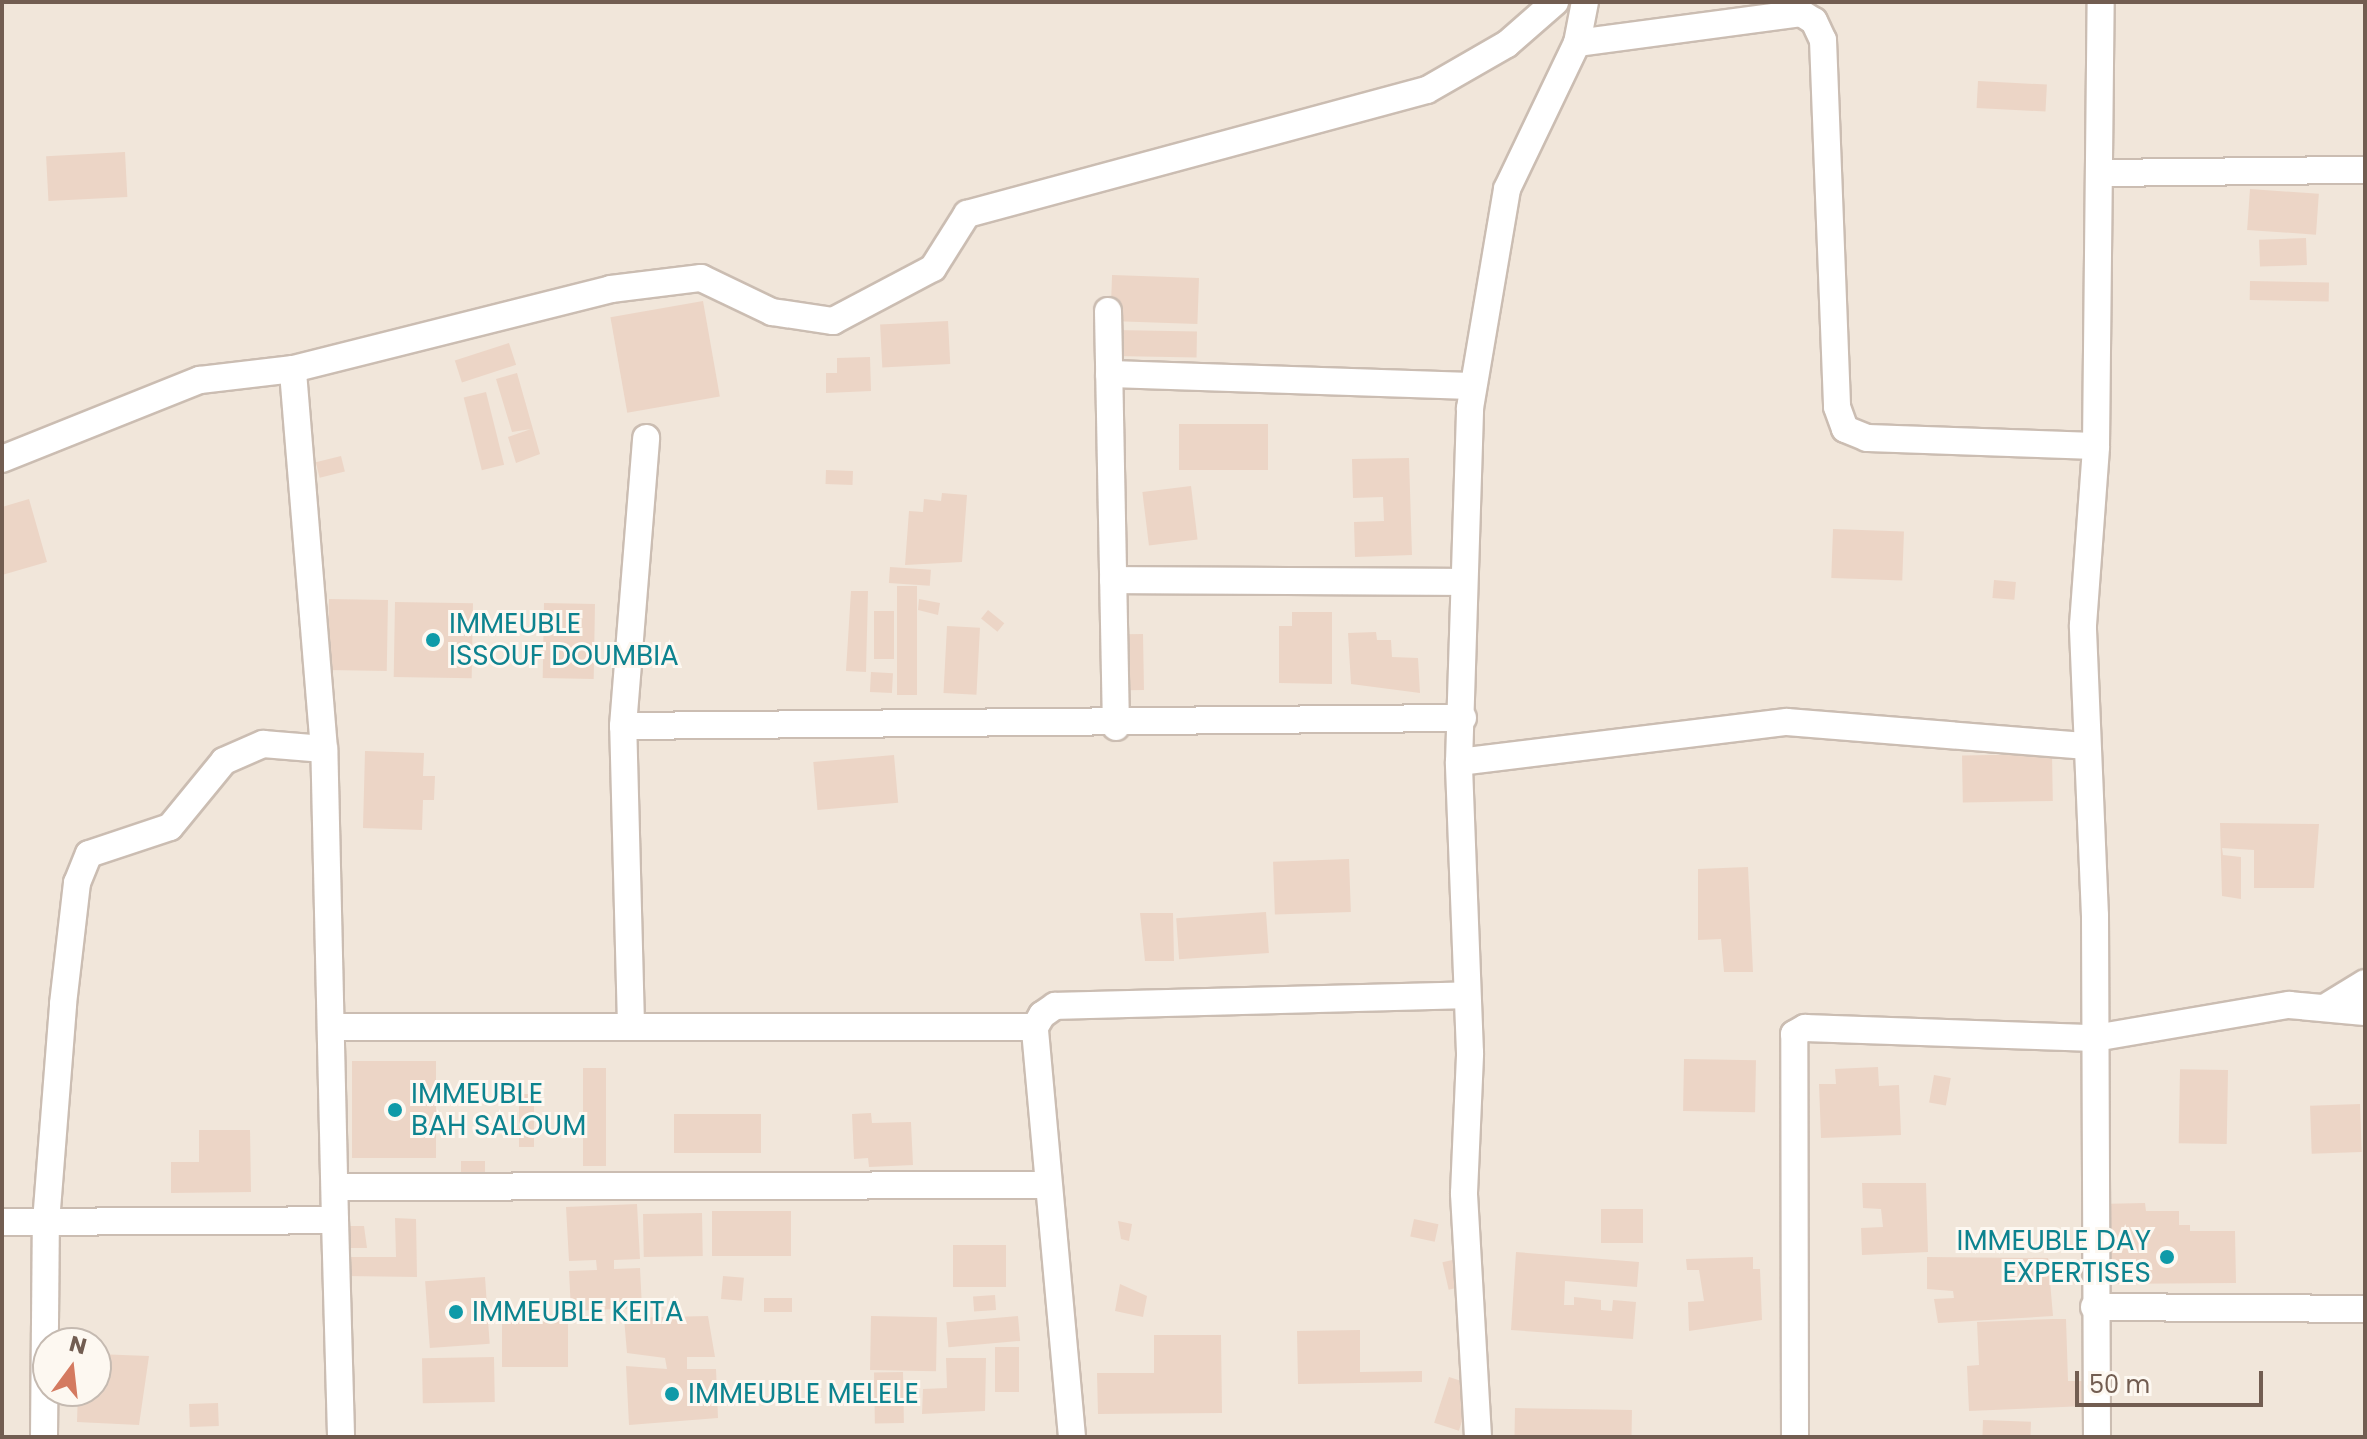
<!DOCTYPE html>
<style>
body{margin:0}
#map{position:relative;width:2367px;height:1439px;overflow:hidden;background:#faf4eb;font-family:Poppins,sans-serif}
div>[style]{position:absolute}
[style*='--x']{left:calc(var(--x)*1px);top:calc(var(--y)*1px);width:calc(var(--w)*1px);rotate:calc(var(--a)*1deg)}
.residential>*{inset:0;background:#f1e6da}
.building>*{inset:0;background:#ecd5c6;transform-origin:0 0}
.roads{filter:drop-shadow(2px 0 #cbbdb2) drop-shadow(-2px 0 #cbbdb2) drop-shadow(0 2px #cbbdb2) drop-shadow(0 -2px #cbbdb2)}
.street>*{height:26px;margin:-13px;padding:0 13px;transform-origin:13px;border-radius:13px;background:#fff}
.dots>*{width:22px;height:22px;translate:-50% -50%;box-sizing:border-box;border:4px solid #fdf8f1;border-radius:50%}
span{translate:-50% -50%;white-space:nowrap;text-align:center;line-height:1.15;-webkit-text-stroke:6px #fdf8f1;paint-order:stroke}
.culture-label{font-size:28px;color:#0d838f}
.left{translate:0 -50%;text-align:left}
.right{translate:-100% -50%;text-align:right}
.frame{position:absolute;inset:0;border:4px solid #725d51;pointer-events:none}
.north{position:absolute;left:32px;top:1327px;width:80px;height:80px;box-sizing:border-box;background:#fdf8f1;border:2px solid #c5bab1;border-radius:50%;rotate:15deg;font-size:22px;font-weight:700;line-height:32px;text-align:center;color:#725d51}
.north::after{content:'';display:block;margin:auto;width:28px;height:36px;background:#d47a60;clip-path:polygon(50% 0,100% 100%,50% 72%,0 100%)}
.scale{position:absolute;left:2075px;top:1371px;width:188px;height:36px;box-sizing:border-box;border:4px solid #725d51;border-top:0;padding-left:10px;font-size:24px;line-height:28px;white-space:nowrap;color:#725d51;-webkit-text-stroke:6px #fdf8f1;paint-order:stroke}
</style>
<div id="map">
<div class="residential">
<i style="clip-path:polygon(evenodd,2px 2px,2365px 2px,2365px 1437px,2px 1437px,2px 2px,48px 1343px,96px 1343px,96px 1391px,48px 1391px,48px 1343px)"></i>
</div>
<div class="building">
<i style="left:1978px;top:81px;width:69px;height:27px;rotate:3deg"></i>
<i style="left:125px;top:152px;width:45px;height:79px;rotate:87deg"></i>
<i style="left:2250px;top:189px;width:69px;height:41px;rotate:4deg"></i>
<i style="left:2306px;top:238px;width:27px;height:47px;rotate:88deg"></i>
<i style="left:1199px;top:278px;width:46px;height:87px;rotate:92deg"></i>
<i style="left:2250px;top:281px;width:79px;height:19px;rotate:1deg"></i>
<i style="left:703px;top:301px;width:97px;height:94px;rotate:80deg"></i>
<i style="left:948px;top:321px;width:43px;height:68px;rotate:87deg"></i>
<i style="left:1115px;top:330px;width:82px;height:26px;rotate:1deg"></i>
<i style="left:509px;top:343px;width:23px;height:57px;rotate:72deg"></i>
<i style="clip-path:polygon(870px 357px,871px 391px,826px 393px,826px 373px,837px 373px,837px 358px)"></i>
<i style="clip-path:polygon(517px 373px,540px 454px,516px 463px,508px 437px,531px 429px,512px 432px,496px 379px)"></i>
<i style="left:486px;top:392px;width:75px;height:23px;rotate:76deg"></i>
<i style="left:1179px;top:424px;width:89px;height:46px"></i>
<i style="left:341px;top:456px;width:16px;height:26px;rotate:76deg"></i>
<i style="clip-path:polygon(1409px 458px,1412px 555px,1355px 557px,1354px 522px,1384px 521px,1383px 497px,1353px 498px,1352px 459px)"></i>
<i style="left:826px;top:470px;width:27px;height:14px;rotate:2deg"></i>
<i style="left:1191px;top:486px;width:54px;height:49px;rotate:83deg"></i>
<i style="clip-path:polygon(942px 493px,967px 495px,962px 562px,905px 565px,909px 511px,923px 512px,924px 499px,941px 501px)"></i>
<i style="clip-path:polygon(29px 499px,47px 562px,2px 575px,2px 507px)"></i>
<i style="left:1833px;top:529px;width:71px;height:49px;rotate:2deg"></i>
<i style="left:890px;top:567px;width:41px;height:16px;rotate:4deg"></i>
<i style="left:1994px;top:580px;width:22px;height:18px;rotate:5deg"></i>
<i style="left:897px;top:586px;width:20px;height:109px"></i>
<i style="clip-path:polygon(851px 591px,868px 591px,866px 672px,846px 671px)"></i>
<i style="left:329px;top:599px;width:59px;height:71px;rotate:1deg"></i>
<i style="clip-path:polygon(919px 599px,940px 603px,938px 615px,918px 610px)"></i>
<i style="left:395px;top:602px;width:78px;height:75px;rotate:1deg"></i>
<i style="left:544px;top:603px;width:51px;height:75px;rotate:1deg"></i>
<i style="left:988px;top:610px;width:21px;height:11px;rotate:39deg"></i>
<i style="left:874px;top:611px;width:20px;height:48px"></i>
<i style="clip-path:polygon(1292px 612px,1332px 612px,1332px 684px,1279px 683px,1279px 626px,1292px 626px)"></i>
<i style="left:947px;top:626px;width:33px;height:67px;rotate:3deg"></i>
<i style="clip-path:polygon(1376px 632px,1377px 640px,1391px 640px,1392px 657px,1418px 658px,1420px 693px,1351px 684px,1348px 633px)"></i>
<i style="left:1143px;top:634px;width:56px;height:19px;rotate:89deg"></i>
<i style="left:871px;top:672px;width:22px;height:20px;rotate:3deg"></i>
<i style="clip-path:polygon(365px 751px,424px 753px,423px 776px,435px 776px,434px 800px,423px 800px,422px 830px,363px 828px)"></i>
<i style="left:2052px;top:754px;width:47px;height:90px;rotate:89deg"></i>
<i style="left:894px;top:755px;width:48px;height:81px;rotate:85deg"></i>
<i style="clip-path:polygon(2220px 823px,2319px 824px,2314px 888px,2254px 888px,2254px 850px,2222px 848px,2223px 855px,2241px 857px,2241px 899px,2222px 896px)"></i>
<i style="left:1349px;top:859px;width:53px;height:76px;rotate:88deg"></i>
<i style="clip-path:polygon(1748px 867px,1753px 972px,1724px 972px,1721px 939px,1698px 940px,1698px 869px)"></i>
<i style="left:1266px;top:912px;width:41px;height:90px;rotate:86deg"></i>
<i style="clip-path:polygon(1140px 913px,1173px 913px,1174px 961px,1145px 961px)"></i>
<i style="left:1684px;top:1059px;width:72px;height:52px;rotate:1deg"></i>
<i style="left:352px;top:1061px;width:84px;height:97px"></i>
<i style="clip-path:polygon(1878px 1067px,1879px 1086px,1899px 1085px,1901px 1135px,1821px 1138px,1819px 1084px,1836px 1084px,1835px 1069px)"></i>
<i style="left:583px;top:1068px;width:23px;height:98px"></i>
<i style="left:2228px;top:1070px;width:74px;height:48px;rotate:91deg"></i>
<i style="left:1934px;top:1075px;width:17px;height:28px;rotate:10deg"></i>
<i style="left:519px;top:1094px;width:15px;height:53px"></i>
<i style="left:2360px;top:1104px;width:48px;height:50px;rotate:88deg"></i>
<i style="clip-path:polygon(871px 1113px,872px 1123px,911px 1122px,913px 1165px,869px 1167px,868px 1158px,854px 1159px,852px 1114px)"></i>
<i style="left:761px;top:1114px;width:39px;height:87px;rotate:90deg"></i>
<i style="clip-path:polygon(199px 1130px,250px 1130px,251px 1192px,171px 1193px,171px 1162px,199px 1162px)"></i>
<i style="left:461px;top:1161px;width:24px;height:13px"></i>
<i style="clip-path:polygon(1862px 1183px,1926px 1183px,1928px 1252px,1862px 1255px,1861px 1228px,1883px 1227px,1881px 1209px,1863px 1208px)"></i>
<i style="clip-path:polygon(2145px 1203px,2146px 1211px,2179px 1211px,2179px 1225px,2190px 1225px,2190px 1231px,2235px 1231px,2236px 1283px,2099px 1284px,2098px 1204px)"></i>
<i style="clip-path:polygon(637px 1204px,640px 1259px,614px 1260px,614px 1269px,640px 1268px,642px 1308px,571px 1311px,569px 1271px,597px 1270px,596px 1260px,569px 1261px,566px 1207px)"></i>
<i style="left:1601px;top:1209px;width:42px;height:34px"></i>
<i style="left:712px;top:1211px;width:79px;height:45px"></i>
<i style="left:702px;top:1213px;width:43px;height:59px;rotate:89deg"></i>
<i style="clip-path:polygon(395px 1218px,416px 1219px,417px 1277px,346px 1276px,346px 1257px,396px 1257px)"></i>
<i style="left:1414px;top:1219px;width:25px;height:18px;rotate:12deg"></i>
<i style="clip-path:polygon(1118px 1221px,1132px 1224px,1129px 1241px,1121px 1239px)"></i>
<i style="clip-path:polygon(347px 1226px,364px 1226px,367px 1248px,348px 1248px)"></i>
<i style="left:953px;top:1245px;width:53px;height:42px"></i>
<i style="clip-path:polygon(1516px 1252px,1639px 1262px,1637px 1287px,1565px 1281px,1564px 1305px,1574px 1305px,1574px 1297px,1601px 1300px,1601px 1310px,1612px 1311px,1613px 1300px,1636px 1302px,1633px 1339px,1511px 1330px)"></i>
<i style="clip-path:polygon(1753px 1257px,1753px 1269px,1760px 1269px,1762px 1320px,1689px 1331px,1688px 1302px,1704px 1301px,1699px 1270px,1687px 1270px,1686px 1259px)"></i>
<i style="clip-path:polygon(1927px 1257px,2048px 1258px,2053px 1316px,1938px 1323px,1934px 1299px,1954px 1298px,1953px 1291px,1927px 1289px)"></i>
<i style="left:1457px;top:1259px;width:28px;height:15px;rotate:77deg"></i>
<i style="left:723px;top:1276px;width:21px;height:23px;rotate:5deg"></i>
<i style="left:485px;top:1277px;width:67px;height:60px;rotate:86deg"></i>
<i style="clip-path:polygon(1120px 1284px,1147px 1296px,1143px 1317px,1115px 1311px)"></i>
<i style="left:995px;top:1295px;width:15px;height:22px;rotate:86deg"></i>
<i style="left:792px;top:1298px;width:14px;height:28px;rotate:90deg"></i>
<i style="clip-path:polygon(708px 1316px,715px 1357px,687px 1357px,687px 1369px,716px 1369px,718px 1418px,629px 1425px,626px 1366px,667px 1369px,665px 1358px,627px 1353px,624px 1318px)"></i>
<i style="left:871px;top:1316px;width:66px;height:54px;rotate:1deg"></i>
<i style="left:1018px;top:1316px;width:25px;height:72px;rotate:85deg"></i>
<i style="left:502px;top:1317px;width:66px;height:50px"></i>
<i style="clip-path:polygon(2053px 1319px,2066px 1319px,2068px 1381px,2086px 1381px,2087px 1406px,1969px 1411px,1967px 1366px,1979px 1365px,1977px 1322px)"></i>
<i style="clip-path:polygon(1360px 1330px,1360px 1372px,1422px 1371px,1422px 1382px,1298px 1384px,1297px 1331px)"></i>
<i style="clip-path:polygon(1154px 1335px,1221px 1335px,1222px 1413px,1098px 1414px,1097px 1373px,1154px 1373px)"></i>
<i style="left:1019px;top:1347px;width:45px;height:24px;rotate:90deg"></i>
<i style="clip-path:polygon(96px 1354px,149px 1356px,139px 1425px,77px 1422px,78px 1391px,96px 1391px)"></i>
<i style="left:494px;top:1357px;width:45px;height:72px;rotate:89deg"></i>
<i style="clip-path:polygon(946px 1358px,986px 1358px,985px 1411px,922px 1414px,923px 1389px,947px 1388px)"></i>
<i style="left:903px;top:1372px;width:51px;height:29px;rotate:89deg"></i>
<i style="left:1449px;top:1377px;width:26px;height:48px;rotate:18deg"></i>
<i style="left:218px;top:1403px;width:23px;height:29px;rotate:88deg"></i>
<i style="left:1515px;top:1408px;width:117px;height:29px;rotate:1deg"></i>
<i style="left:1983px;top:1420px;width:48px;height:17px;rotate:2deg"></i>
</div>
<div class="roads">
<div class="street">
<i style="--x:1577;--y:43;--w:226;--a:-7.6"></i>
<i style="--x:1801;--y:13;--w:15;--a:32"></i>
<i style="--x:1814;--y:21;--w:21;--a:65"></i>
<i style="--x:1823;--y:40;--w:367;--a:87.8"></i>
<i style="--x:1837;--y:407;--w:23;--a:70"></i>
<i style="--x:1845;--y:429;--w:24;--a:22"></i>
<i style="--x:1867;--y:438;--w:229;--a:2"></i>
<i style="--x:2103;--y:173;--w:262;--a:-0.7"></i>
<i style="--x:1108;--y:311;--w:416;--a:88.9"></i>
<i style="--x:1109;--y:374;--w:364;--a:1.9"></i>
<i style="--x:2;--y:459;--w:213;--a:-21.8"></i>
<i style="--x:200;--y:380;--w:94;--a:-6.7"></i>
<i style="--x:293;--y:369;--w:328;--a:-14.1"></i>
<i style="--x:611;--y:289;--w:91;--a:-7"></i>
<i style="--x:701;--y:278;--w:79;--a:25.6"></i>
<i style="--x:772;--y:312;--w:62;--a:8.4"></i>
<i style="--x:833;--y:321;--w:113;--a:-27.9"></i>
<i style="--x:933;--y:268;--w:64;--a:-57.8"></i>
<i style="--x:967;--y:214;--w:476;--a:-15.1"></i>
<i style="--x:1427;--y:90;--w:92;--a:-29.9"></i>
<i style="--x:1507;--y:44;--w:64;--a:-41.2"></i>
<i style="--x:1113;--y:580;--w:348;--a:0.3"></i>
<i style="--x:623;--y:726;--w:840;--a:-0.55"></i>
<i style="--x:1459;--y:762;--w:330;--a:-7"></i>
<i style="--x:1787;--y:722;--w:298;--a:4.6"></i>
<i style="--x:2329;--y:1005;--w:42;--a:-31.4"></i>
<i style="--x:631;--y:1025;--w:299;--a:-91.5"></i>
<i style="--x:623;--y:726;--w:289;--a:-85.4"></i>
<i style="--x:335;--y:1027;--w:700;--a:0"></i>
<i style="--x:335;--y:1187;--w:712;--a:-0.16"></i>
<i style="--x:335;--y:1220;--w:217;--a:88.4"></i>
<i style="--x:2;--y:1222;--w:333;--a:-0.3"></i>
<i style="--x:335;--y:1220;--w:471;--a:-91.3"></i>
<i style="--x:324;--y:749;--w:381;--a:-94.7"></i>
<i style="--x:2094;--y:1307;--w:271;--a:0.4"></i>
<i style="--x:44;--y:1437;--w:215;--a:-89.5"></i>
<i style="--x:46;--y:1222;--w:219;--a:-85.5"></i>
<i style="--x:63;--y:1004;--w:122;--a:-83.4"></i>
<i style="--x:77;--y:883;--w:31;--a:-68"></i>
<i style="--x:89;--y:854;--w:85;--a:-18.4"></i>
<i style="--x:170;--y:827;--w:85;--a:-50.7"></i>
<i style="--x:224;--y:761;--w:43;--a:-23.6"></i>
<i style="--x:263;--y:744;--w:61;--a:4.7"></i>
<i style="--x:1072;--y:1437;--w:412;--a:-95.2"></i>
<i style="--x:1035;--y:1027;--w:14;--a:-60"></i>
<i style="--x:1042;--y:1015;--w:16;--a:-35"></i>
<i style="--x:1055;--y:1006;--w:412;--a:-1.5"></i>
<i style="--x:1478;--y:1437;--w:244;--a:-93.3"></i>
<i style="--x:1464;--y:1193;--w:140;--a:-87.5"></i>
<i style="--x:1470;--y:1053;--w:291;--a:-92.2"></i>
<i style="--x:1459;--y:762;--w:354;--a:-88.2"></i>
<i style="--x:1470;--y:408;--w:222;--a:-80.4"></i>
<i style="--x:1507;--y:189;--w:162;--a:-64.4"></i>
<i style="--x:1577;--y:43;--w:42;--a:-79"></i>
<i style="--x:1795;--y:1437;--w:403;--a:-90.1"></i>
<i style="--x:1794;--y:1034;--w:13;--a:-29"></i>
<i style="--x:1805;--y:1028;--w:290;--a:2"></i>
<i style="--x:2095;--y:1038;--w:197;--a:-9.7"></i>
<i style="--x:2289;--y:1005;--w:76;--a:5.3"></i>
<i style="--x:2097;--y:1437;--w:521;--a:-90.22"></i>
<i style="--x:2095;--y:916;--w:291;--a:-92.4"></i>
<i style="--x:2083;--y:625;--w:179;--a:-85.8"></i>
<i style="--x:2096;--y:446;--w:444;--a:-89.4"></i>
</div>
</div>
<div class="dots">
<i style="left:433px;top:640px;background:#0f9aa8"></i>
<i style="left:395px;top:1110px;background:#0f9aa8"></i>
<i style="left:2167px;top:1257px;background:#0f9aa8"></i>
<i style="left:456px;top:1312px;background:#0f9aa8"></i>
<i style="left:672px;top:1394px;background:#0f9aa8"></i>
</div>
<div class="culture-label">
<span class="left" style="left:449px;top:640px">IMMEUBLE<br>ISSOUF DOUMBIA</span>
<span class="left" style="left:411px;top:1110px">IMMEUBLE<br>BAH SALOUM</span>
<span class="right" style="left:2151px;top:1257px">IMMEUBLE DAY<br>EXPERTISES</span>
<span class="left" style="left:472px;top:1312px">IMMEUBLE KEITA</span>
<span class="left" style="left:688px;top:1394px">IMMEUBLE MELELE</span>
</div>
<div class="frame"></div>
<div class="north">N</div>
<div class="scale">50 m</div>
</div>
